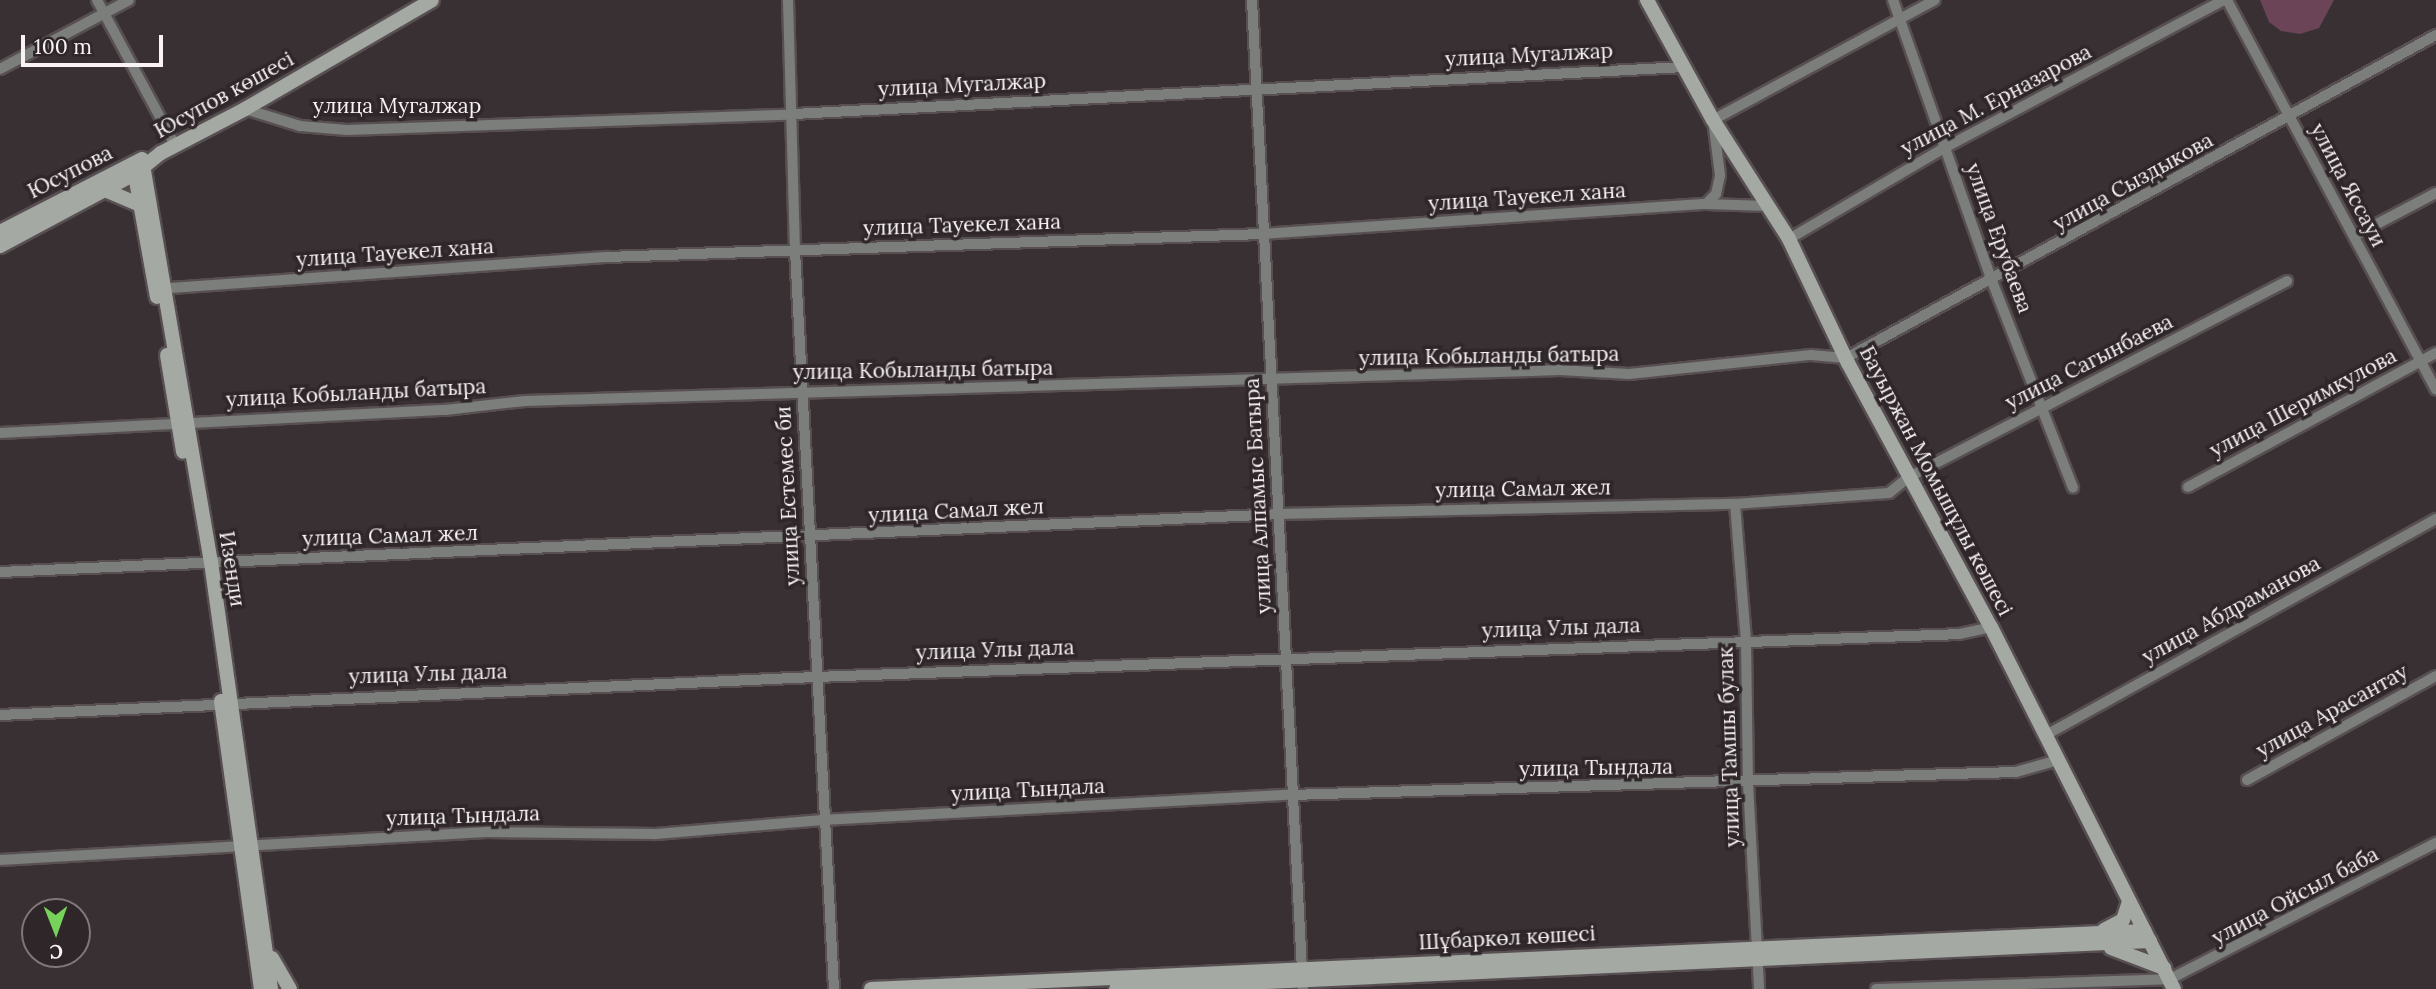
<!DOCTYPE html>
<meta charset="utf-8">
<style>
body{margin:0}
#map{position:relative;width:2436px;height:989px;overflow:hidden;background:#383033;font-family:Lora,serif}
div>[style]{position:absolute}
[style*='--x']{left:calc(var(--x)*1px);top:calc(var(--y)*1px);width:calc(var(--w)*1px);rotate:calc(var(--a)*1deg)}
.green>*{inset:0;background:#6c4457}
.roads{filter:drop-shadow(2px 0 #574f52) drop-shadow(-2px 0 #574f52) drop-shadow(0 2px #574f52) drop-shadow(0 -2px #574f52)}
.street>*{height:10px;margin:-5px;padding:0 5px;transform-origin:5px;border-radius:5px;background:#7b7e7a}
.secondary>*{height:14px;margin:-7px;padding:0 7px;transform-origin:7px;border-radius:7px;background:#a4a9a3}
span{translate:-50% -50%;white-space:nowrap;text-align:center;line-height:1.15;-webkit-text-stroke:7px #2e2629;paint-order:stroke}
.street-label{font-size:21px;color:#f9f3f5}
.north{position:absolute;left:21px;top:898px;width:70px;height:70px;box-sizing:border-box;background:#2e2629;border:2px solid #7f787b;border-radius:50%;rotate:179deg;font-size:19px;font-weight:700;line-height:28px;text-align:center;color:#f9f3f5}
.north::after{content:'';display:block;margin:auto;width:24px;height:32px;background:#76d25a;clip-path:polygon(50% 0,100% 100%,50% 72%,0 100%)}
.scale{position:absolute;left:21px;top:35px;width:142px;height:32px;box-sizing:border-box;border:4px solid #f9f3f5;border-top:0;padding-left:9px;font-size:21px;line-height:24px;white-space:nowrap;color:#f9f3f5;-webkit-text-stroke:5px #2e2629;paint-order:stroke}
</style>
<div id="map">
<div class="green">
<i style="clip-path:polygon(2260px 0,2334px 0,2319px 28px,2300px 34px,2281px 31px,2269px 22px)"></i>
</div>
<div class="roads">
<div class="street">
<i style="--x:97;--y:0;--w:165;--a:61.7"></i>
<i style="--x:788;--y:0;--w:250;--a:88.4"></i>
<i style="--x:795;--y:250;--w:740;--a:86.98"></i>
<i style="--x:1252;--y:0;--w:990;--a:87.05"></i>
<i style="--x:1893;--y:0;--w:298;--a:70.6"></i>
<i style="--x:1992;--y:281;--w:222;--a:68.6"></i>
<i style="--x:2227;--y:0;--w:442;--a:61.8"></i>
<i style="--x:0;--y:69;--w:146;--a:-28.1"></i>
<i style="--x:245;--y:109;--w:58;--a:17.2"></i>
<i style="--x:300;--y:126;--w:47;--a:4.9"></i>
<i style="--x:347;--y:130;--w:447;--a:-2"></i>
<i style="--x:794;--y:114;--w:891;--a:-3.02"></i>
<i style="--x:1706;--y:204;--w:14;--a:-45"></i>
<i style="--x:1716;--y:194;--w:19;--a:-78"></i>
<i style="--x:1720;--y:175;--w:55;--a:-97.3"></i>
<i style="--x:1713;--y:120;--w:252;--a:-28.4"></i>
<i style="--x:2354;--y:236;--w:93;--a:-27.7"></i>
<i style="--x:1789;--y:239;--w:182;--a:-30.4"></i>
<i style="--x:1946;--y:147;--w:314;--a:-27.9"></i>
<i style="--x:158;--y:289;--w:450;--a:-4.1"></i>
<i style="--x:607;--y:257;--w:654;--a:-2.01"></i>
<i style="--x:1261;--y:234;--w:446;--a:-3.9"></i>
<i style="--x:1706;--y:204;--w:63;--a:1.8"></i>
<i style="--x:0;--y:433;--w:446;--a:-3"></i>
<i style="--x:445;--y:410;--w:80;--a:-6.5"></i>
<i style="--x:524;--y:401;--w:1036;--a:-1.71"></i>
<i style="--x:1560;--y:370;--w:69;--a:3.3"></i>
<i style="--x:1629;--y:374;--w:183;--a:-6"></i>
<i style="--x:1811;--y:355;--w:35;--a:5"></i>
<i style="--x:1846;--y:358;--w:673;--a:-28.7"></i>
<i style="--x:2188;--y:487;--w:282;--a:-28.4"></i>
<i style="--x:1735;--y:504;--w:137;--a:85.4"></i>
<i style="--x:1746;--y:641;--w:142;--a:89.2"></i>
<i style="--x:1748;--y:783;--w:206;--a:86.9"></i>
<i style="--x:0;--y:572;--w:1281;--a:-2.59"></i>
<i style="--x:1280;--y:514;--w:455;--a:-1.3"></i>
<i style="--x:1735;--y:504;--w:154;--a:-4.1"></i>
<i style="--x:1889;--y:493;--w:26;--a:-39"></i>
<i style="--x:1909;--y:477;--w:426;--a:-27.4"></i>
<i style="--x:0;--y:715;--w:817;--a:-2.67"></i>
<i style="--x:816;--y:677;--w:1144;--a:-2.15"></i>
<i style="--x:1959;--y:634;--w:33;--a:-12"></i>
<i style="--x:2046;--y:735;--w:446;--a:-29"></i>
<i style="--x:2247;--y:780;--w:216;--a:-28.8"></i>
<i style="--x:0;--y:860;--w:487;--a:-3.3"></i>
<i style="--x:486;--y:832;--w:169;--a:0.7"></i>
<i style="--x:655;--y:834;--w:169;--a:-4.8"></i>
<i style="--x:823;--y:820;--w:469;--a:-3.1"></i>
<i style="--x:1291;--y:795;--w:725;--a:-1.82"></i>
<i style="--x:2016;--y:772;--w:44;--a:-15.9"></i>
<i style="--x:1876;--y:989;--w:294;--a:-1.9"></i>
<i style="--x:2170;--y:979;--w:299;--a:-27.1"></i>
</div>
<div class="secondary">
<i style="--x:1647;--y:0;--w:137;--a:61.2"></i>
<i style="--x:1713;--y:120;--w:141;--a:57.4"></i>
<i style="--x:1789;--y:239;--w:137;--a:64.6"></i>
<i style="--x:1848;--y:363;--w:300;--a:61.6"></i>
<i style="--x:1991;--y:627;--w:406;--a:63.2"></i>
<i style="--x:142;--y:159;--w:409;--a:80.3"></i>
<i style="--x:211;--y:562;--w:431;--a:82"></i>
<i style="--x:133;--y:164;--w:135;--a:79.8"></i>
<i style="--x:105;--y:190;--w:39;--a:23"></i>
<i style="--x:0;--y:232;--w:157;--a:-27.2"></i>
<i style="--x:0;--y:246;--w:154;--a:-28.2"></i>
<i style="--x:136;--y:173;--w:32;--a:-39"></i>
<i style="--x:161;--y:153;--w:95;--a:-27.6"></i>
<i style="--x:245;--y:109;--w:216;--a:-30.2"></i>
<i style="--x:167;--y:355;--w:98;--a:80.6"></i>
<i style="--x:221;--y:701;--w:291;--a:82.1"></i>
<i style="--x:2104;--y:930;--w:21;--a:-28"></i>
<i style="--x:2123;--y:920;--w:19;--a:-72"></i>
<i style="--x:2111;--y:948;--w:57;--a:20.7"></i>
<i style="--x:272;--y:958;--w:36;--a:60"></i>
<i style="--x:871;--y:989;--w:1275;--a:-2.61"></i>
<i style="--x:1116;--y:989;--w:1035;--a:-2.66"></i>
</div>
</div>
<div class="street-label">
<span style="left:1529px;top:55px;rotate:-3deg">улица Мугалжар</span>
<span style="left:962px;top:85px;rotate:-3deg">улица Мугалжар</span>
<span style="left:224px;top:95px;rotate:-29deg">Юсупов көшесі</span>
<span style="left:1996px;top:100px;rotate:-28deg">улица М. Ерназарова</span>
<span style="left:397px;top:106px">улица Мугалжар</span>
<span style="left:70px;top:172px;rotate:-27deg">Юсупова</span>
<span style="left:2133px;top:182px;rotate:-29deg">улица Сыздыкова</span>
<span style="left:2348px;top:185px;rotate:62deg">улица Яссауи</span>
<span style="left:1527px;top:197px;rotate:-4deg">улица Тауекел хана</span>
<span style="left:962px;top:225px;rotate:-2deg">улица Тауекел хана</span>
<span style="left:1999px;top:238px;rotate:70deg">улица Ерубаева</span>
<span style="left:395px;top:253px;rotate:-4deg">улица Тауекел хана</span>
<span style="left:1489px;top:356px;rotate:-1deg">улица Кобыланды батыра</span>
<span style="left:2089px;top:362px;rotate:-27deg">улица Сагынбаева</span>
<span style="left:923px;top:370px;rotate:-1deg">улица Кобыланды батыра</span>
<span style="left:356px;top:393px;rotate:-3deg">улица Кобыланды батыра</span>
<span style="left:2303px;top:403px;rotate:-28deg">улица Шеримкулова</span>
<span style="left:1936px;top:481px;rotate:62deg">Бауыржан Момышұлы көшесі</span>
<span style="left:1523px;top:489px;rotate:-1deg">улица Самал жел</span>
<span style="left:788px;top:496px;rotate:-93deg">улица Естемес би</span>
<span style="left:1258px;top:496px;rotate:-93deg">улица Алпамыс Батыра</span>
<span style="left:956px;top:511px;rotate:-3deg">улица Самал жел</span>
<span style="left:390px;top:536px;rotate:-2deg">улица Самал жел</span>
<span style="left:232px;top:569px;rotate:81deg">Изенди</span>
<span style="left:2231px;top:610px;rotate:-29deg">улица Абдраманова</span>
<span style="left:1561px;top:628px;rotate:-2deg">улица Улы дала</span>
<span style="left:995px;top:650px;rotate:-2deg">улица Улы дала</span>
<span style="left:428px;top:674px;rotate:-2deg">улица Улы дала</span>
<span style="left:2332px;top:711px;rotate:-29deg">улица Арасантау</span>
<span style="left:1729px;top:747px;rotate:-92deg">улица Тамшы булак</span>
<span style="left:1596px;top:768px;rotate:-1deg">улица Тындала</span>
<span style="left:1028px;top:790px;rotate:-3deg">улица Тындала</span>
<span style="left:463px;top:816px;rotate:-2deg">улица Тындала</span>
<span style="left:2295px;top:896px;rotate:-28deg">улица Ойсыл баба</span>
<span style="left:1507px;top:938px;rotate:-3deg">Шұбаркөл көшесі</span>
</div>
<div class="north">С</div>
<div class="scale">100 m</div>
</div>
